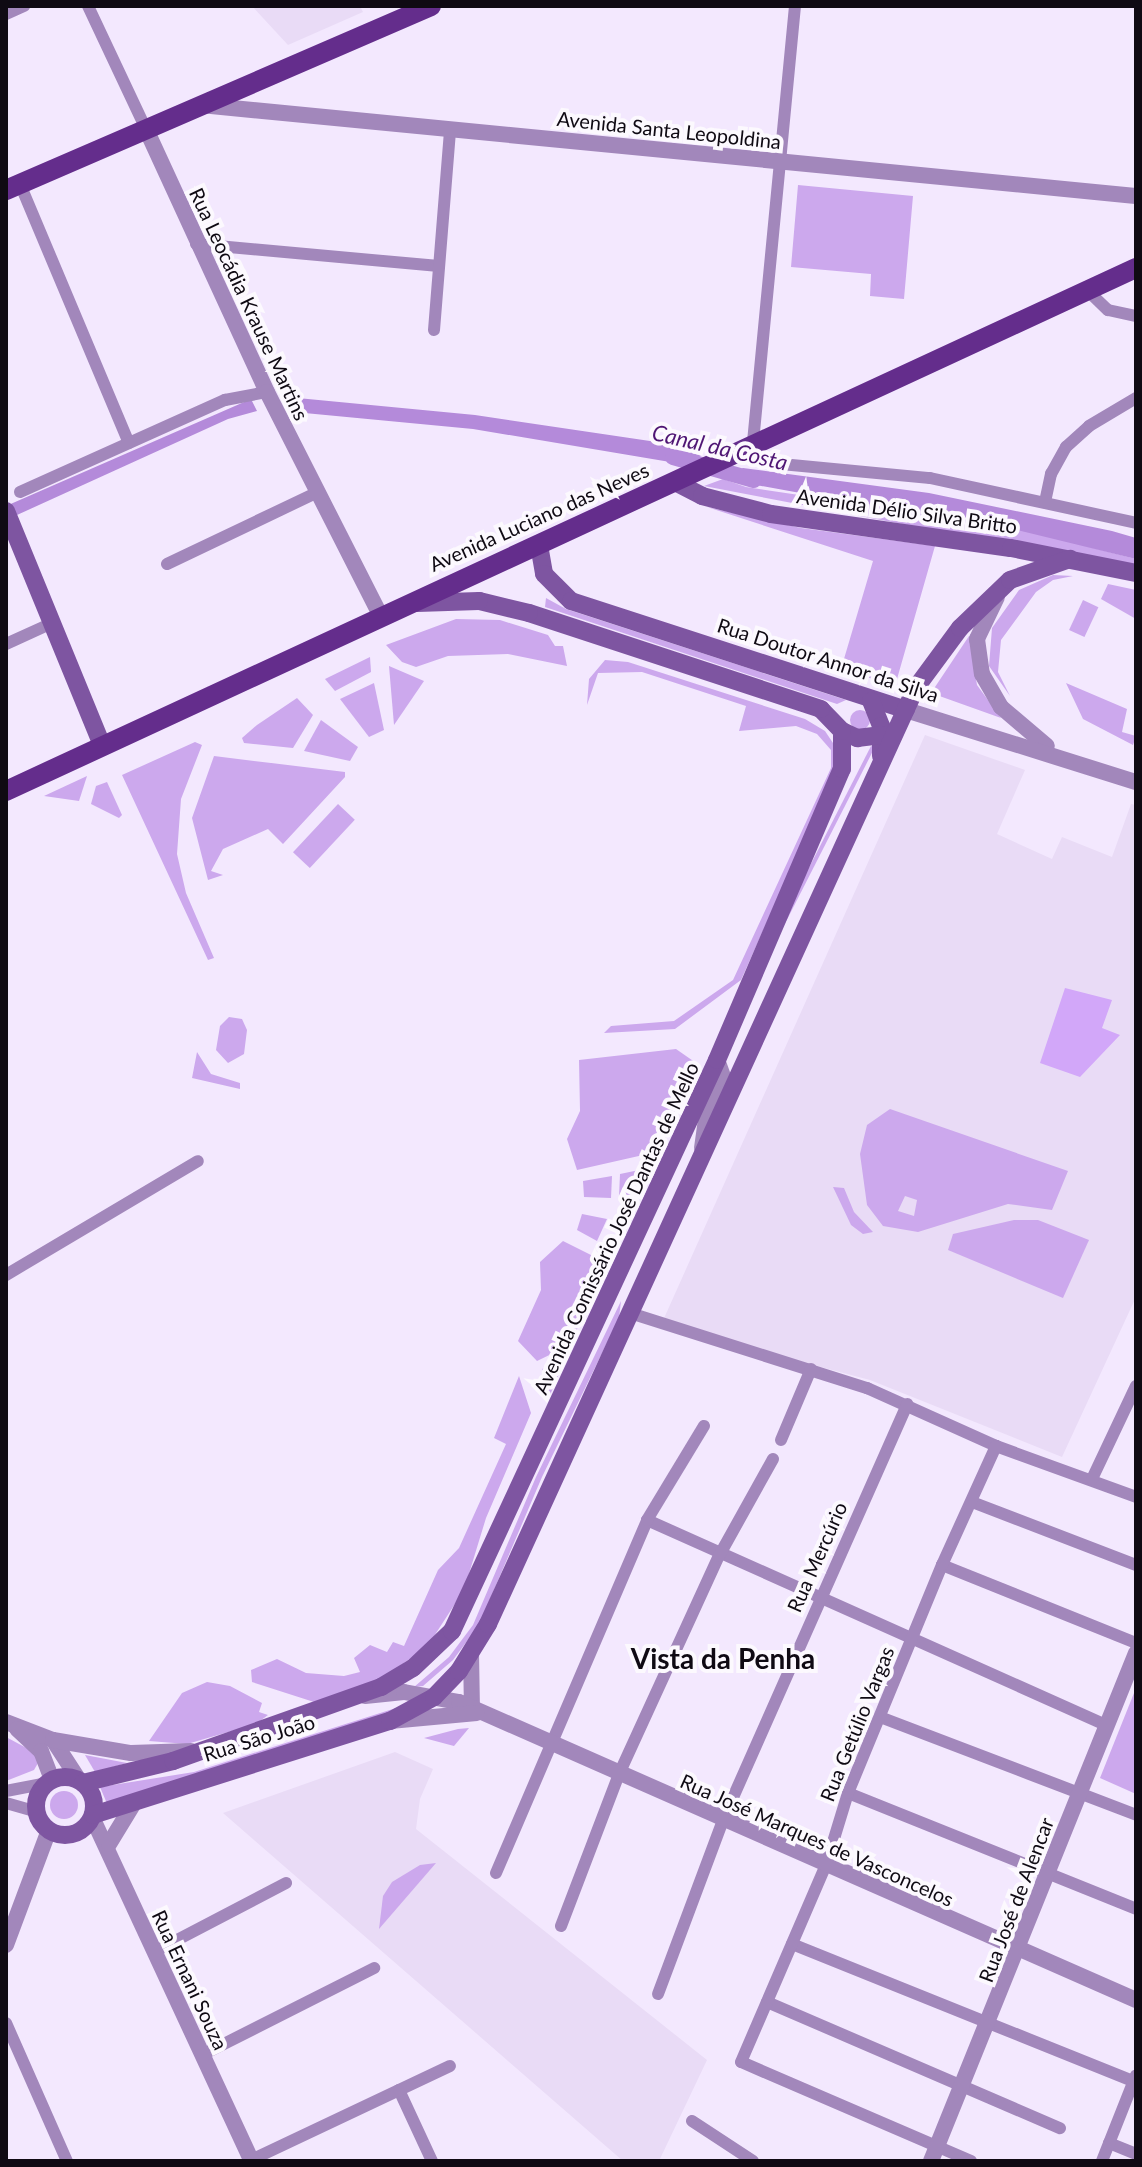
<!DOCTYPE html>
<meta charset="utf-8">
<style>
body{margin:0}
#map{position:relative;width:1142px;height:2167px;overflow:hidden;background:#f3e8fe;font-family:Lato,sans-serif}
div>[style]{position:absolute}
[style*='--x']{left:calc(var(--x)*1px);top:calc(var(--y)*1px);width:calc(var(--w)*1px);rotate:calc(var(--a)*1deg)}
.built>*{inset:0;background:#e9dbf6}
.green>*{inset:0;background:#cca8ed;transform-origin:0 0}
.round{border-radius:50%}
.forest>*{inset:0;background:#d2a7f9}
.water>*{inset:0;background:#b48ada}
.canal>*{height:16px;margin:-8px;padding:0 8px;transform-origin:8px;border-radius:8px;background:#b48ada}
.minor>*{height:12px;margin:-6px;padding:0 6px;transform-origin:6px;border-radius:6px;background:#a287bb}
.tertiary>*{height:16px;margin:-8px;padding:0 8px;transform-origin:8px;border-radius:8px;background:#a287bb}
.secondary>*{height:18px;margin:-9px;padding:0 9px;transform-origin:9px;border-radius:9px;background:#7e55a1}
.secondary>.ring{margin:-9px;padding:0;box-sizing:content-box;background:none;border:18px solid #7e55a1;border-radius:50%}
.primary>*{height:20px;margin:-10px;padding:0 10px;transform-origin:10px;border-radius:10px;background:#642d8c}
span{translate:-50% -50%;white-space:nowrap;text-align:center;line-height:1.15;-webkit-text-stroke:8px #fcf9fe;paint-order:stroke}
.street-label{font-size:20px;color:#0f0a13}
.water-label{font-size:22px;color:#4f1674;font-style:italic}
.district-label{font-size:28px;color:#0f0a13;font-weight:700}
.frame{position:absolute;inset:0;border:8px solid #0f0a13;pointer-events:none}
</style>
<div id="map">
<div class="built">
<i style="clip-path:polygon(252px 6px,360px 6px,363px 12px,288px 45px)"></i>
<i style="clip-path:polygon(925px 735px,1025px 770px,997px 834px,1052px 859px,1062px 837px,1112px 857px,1131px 804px,1136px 805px,1136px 1297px,1062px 1457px,870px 1380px,661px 1325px)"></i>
<i style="clip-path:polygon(395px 1752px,433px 1769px,420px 1799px,416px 1829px,707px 2060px,659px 2161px,623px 2161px,223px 1813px)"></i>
</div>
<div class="green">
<i style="clip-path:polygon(798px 185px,913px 196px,904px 299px,870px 296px,871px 274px,791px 267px)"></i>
<i style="clip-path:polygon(723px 479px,746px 487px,1008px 526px,1136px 559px,1136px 569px,704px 486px)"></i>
<i style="clip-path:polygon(707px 507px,801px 528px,935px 546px,895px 686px,841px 669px,873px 561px)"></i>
<i style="clip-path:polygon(1053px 575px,1073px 576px,1053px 580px,1036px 592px,1001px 640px,998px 672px,1010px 696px,989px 666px,992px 628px,1019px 590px)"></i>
<i style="clip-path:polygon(1108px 584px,1136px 590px,1136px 619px,1101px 599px)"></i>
<i style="clip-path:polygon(546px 598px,566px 609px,846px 700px,837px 704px,545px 607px)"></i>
<i style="left:1083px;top:600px;width:17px;height:33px;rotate:25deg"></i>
<i style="clip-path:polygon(456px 619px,500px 620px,548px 635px,555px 646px,563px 646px,567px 666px,508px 654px,448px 656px,416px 667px,402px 662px,386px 645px)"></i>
<i style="clip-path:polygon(969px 636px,977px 685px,1001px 718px,931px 693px)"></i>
<i style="clip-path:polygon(370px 657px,371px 672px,335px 691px,325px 679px)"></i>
<i style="clip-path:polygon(605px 660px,628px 662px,805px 719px,825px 731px,837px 749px,833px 774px,741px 980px,675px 1029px,604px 1033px,611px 1026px,674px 1021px,733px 980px,831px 768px,831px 750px,817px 734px,796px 726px,739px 731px,746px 706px,642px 672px,598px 673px,587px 705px,589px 679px)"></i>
<i style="clip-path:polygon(389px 666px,424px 681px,394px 725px)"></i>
<i style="clip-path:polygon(374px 683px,384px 730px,369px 737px,340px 699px)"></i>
<i style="clip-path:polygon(1066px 683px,1127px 709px,1122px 732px,1136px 736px,1133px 745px,1083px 719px)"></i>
<i style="clip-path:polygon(297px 698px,313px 715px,293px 748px,244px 743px,242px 738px,257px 725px)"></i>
<i class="round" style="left:850px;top:710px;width:20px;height:20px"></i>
<i style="clip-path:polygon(321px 720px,358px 747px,350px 761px,304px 751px)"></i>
<i style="clip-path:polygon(195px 742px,202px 745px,181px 799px,177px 854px,186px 893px,214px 958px,208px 960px,122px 775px)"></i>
<i style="left:871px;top:746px;width:4px;height:346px;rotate:27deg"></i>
<i style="clip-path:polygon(214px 756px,345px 772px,345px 777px,283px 844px,268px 829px,223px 849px,211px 871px,223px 875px,208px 880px,192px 818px)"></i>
<i style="clip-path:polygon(87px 776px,79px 801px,44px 796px)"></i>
<i style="clip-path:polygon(107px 782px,122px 815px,119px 818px,91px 804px,96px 786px)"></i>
<i style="left:338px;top:804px;width:23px;height:66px;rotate:43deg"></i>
<i style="clip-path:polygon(229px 1017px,242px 1019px,247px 1030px,244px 1054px,228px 1063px,216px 1050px,220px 1026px)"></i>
<i style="clip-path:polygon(676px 1049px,699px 1065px,664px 1141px,652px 1153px,577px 1170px,567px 1139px,580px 1111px,579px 1060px)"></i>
<i style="clip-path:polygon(197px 1052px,211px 1074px,240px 1083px,240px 1089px,192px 1078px)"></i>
<i style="clip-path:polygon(evenodd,890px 1109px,1068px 1171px,1052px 1210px,1008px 1204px,918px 1232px,883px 1226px,867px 1205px,860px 1154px,867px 1125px,890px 1109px,905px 1196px,917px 1200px,914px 1216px,898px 1211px,905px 1196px)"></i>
<i style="clip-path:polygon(644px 1169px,628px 1199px,619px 1197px,620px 1174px)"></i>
<i style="clip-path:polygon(612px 1176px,611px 1198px,584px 1197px,583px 1181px)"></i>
<i style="clip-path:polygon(833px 1187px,844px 1188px,854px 1212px,873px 1232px,863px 1234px,851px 1225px)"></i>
<i style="clip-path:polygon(582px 1214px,607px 1219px,597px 1241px,577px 1230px)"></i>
<i style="clip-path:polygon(1014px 1220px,1038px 1220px,1089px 1240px,1063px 1298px,948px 1250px,953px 1234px)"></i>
<i style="clip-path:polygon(563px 1241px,601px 1260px,572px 1344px,537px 1361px,518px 1341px,541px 1290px,540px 1262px)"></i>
<i style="clip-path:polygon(621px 1301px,619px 1318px,542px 1477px,479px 1625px,453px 1660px,423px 1686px,414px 1687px,449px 1657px,473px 1625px,536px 1477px)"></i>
<i style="clip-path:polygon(565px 1360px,550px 1395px,542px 1369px)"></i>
<i style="clip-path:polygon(519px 1376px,531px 1413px,486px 1518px,464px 1590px,427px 1647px,378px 1681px,314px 1702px,252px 1682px,251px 1670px,277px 1659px,306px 1673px,344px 1676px,360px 1672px,354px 1658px,370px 1645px,387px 1652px,393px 1642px,404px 1646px,438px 1570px,459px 1548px,506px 1444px,494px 1438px)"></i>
<i style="clip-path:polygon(207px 1682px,230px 1686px,262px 1703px,259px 1712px,268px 1715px,256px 1724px,187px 1744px,149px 1741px,182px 1693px)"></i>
<i style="clip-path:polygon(1136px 1688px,1136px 1794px,1100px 1778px)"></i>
<i style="clip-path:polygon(396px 1708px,401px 1710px,108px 1806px,100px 1787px,194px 1772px)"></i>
<i style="clip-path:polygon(469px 1728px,454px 1746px,424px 1738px,458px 1729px)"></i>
<i style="clip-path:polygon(6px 1737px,34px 1752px,38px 1763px,34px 1770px,6px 1781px)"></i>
<i style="clip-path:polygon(85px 1755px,127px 1763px,95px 1772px)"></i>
<i class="round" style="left:50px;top:1791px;width:28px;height:28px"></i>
<i style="clip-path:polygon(436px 1863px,379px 1929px,383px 1896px,392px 1882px,420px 1865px)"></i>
</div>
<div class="forest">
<i style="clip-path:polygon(1065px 988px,1112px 1000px,1102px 1028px,1120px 1035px,1080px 1077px,1040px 1063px)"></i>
</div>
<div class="water">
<i style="clip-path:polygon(287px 397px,475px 415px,677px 445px,701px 456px,682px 464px,473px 429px,294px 412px)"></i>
<i style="clip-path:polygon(251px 399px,257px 411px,228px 419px,6px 520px,6px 506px)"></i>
<i style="clip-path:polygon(743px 468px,929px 493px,1112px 531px,1136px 538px,1136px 559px,959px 516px,943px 519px,723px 479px)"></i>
</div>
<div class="canal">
<i style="--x:673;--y:457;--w:84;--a:15.9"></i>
</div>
<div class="minor">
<i style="--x:88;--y:6;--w:136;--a:64.8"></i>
<i style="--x:795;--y:6;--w:447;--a:95.5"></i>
<i style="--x:752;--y:451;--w:14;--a:45"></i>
<i style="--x:762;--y:461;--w:19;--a:9"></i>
<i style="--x:781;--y:464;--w:150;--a:5.4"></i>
<i style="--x:930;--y:478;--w:211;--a:12.3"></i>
<i style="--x:6;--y:14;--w:20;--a:-24"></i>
<i style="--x:20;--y:184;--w:281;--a:67.2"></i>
<i style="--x:196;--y:244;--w:241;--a:5.2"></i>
<i style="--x:1087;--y:290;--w:29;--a:44"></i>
<i style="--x:1108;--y:310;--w:29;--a:12"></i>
<i style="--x:434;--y:330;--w:202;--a:-85.4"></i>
<i style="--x:20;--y:492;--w:225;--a:-24.2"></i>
<i style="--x:225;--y:400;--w:43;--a:-10.8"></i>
<i style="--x:1045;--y:502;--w:29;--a:-78"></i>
<i style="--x:1051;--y:474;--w:31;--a:-61"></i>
<i style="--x:1066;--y:447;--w:31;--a:-42"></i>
<i style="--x:1089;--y:426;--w:55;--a:-30.8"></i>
<i style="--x:167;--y:564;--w:167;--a:-25.5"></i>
<i style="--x:6;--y:644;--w:51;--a:-24.5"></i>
<i style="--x:6;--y:1275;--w:223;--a:-30.7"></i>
<i style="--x:630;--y:1313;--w:249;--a:17.6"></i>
<i style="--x:867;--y:1388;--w:141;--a:24.2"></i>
<i style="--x:996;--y:1446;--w:149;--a:20"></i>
<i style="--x:781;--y:1440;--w:77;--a:-67.1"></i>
<i style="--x:1092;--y:1479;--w:103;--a:-64.7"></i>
<i style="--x:972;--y:1502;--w:176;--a:21"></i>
<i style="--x:647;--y:1520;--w:503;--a:24.07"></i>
<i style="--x:942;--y:1565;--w:209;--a:21.9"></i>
<i style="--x:880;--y:1717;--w:274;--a:20.9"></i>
<i style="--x:6;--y:1791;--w:42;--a:-11"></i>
<i style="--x:848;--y:1793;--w:310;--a:21.9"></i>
<i style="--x:6;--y:1803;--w:32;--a:16"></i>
<i style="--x:496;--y:1873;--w:384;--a:-66.8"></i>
<i style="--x:647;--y:1520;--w:110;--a:-58.8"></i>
<i style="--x:561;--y:1926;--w:163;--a:-69.1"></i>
<i style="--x:619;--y:1774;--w:240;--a:-65.4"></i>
<i style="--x:719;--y:1556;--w:111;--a:-60.9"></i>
<i style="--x:792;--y:1944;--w:371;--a:21.9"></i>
<i style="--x:154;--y:1952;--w:149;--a:-27.6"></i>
<i style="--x:658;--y:1994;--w:186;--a:-69.5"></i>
<i style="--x:723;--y:1820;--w:455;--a:-66.1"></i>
<i style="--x:767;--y:2002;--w:319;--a:23.3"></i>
<i style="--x:6;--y:2023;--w:151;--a:66.2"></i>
<i style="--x:202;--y:2055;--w:193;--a:-26.8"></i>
<i style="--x:399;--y:2090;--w:78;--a:65.1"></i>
<i style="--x:692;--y:2121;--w:73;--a:33.3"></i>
<i style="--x:1109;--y:2143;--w:29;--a:22"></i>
<i style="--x:251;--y:2160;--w:220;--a:-25.3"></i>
<i style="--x:971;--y:2161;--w:250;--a:-156.7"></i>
<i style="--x:741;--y:2062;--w:215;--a:-66.7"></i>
<i style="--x:826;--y:1865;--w:75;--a:-73"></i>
<i style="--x:848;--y:1793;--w:247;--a:-67.6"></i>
<i style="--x:942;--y:1565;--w:131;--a:-65.6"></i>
<i style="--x:1102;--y:2161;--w:92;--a:-68.4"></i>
</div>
<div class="tertiary">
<i style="--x:201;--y:105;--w:939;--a:5.56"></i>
<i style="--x:146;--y:129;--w:289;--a:65.3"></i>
<i style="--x:267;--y:392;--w:250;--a:63.1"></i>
<i style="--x:997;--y:597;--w:47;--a:115.5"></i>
<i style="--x:977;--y:639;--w:35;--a:82"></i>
<i style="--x:982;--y:674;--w:38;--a:60"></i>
<i style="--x:1001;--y:707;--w:60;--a:40.3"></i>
<i style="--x:906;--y:710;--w:241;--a:17.4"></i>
<i style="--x:702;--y:1148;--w:30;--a:-82"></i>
<i style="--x:706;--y:1118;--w:43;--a:-65.2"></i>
<i style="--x:724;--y:1079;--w:20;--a:-110"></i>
<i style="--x:471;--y:1653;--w:55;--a:89"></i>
<i style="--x:365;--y:1696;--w:39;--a:-6"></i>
<i style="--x:404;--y:1692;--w:56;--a:10.3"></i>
<i style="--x:459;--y:1702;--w:740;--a:23.76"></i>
<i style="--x:390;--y:1721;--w:87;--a:-5.3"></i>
<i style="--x:6;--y:1722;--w:50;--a:21"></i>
<i style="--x:53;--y:1740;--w:48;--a:57"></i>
<i style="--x:17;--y:1729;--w:33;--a:43"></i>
<i style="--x:41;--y:1751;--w:31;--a:69"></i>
<i style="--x:53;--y:1740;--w:79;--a:9.5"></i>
<i style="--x:131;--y:1753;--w:60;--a:-1.9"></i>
<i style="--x:92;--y:1817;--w:379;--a:65.1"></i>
<i style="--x:109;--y:1844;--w:48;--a:-58.6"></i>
<i style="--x:6;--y:1945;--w:123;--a:-69.5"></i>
<i style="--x:931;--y:2161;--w:548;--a:-68.02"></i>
</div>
<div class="secondary">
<i style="--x:675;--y:482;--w:30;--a:27"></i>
<i style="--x:702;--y:496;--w:71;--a:14.6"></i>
<i style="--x:771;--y:514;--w:242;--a:8.1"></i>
<i style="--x:1011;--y:548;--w:127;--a:11.3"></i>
<i style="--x:6;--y:511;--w:253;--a:67.7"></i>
<i style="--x:539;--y:545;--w:29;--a:80"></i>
<i style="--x:544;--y:574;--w:38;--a:45"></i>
<i style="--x:571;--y:601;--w:352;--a:18"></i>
<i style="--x:871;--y:701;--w:27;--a:68"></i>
<i style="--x:881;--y:726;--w:30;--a:90"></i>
<i style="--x:842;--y:731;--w:17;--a:25"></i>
<i style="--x:857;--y:738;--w:25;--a:-7"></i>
<i class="ring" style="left:36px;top:1777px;width:40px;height:40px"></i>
<i style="--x:83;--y:1783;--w:93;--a:-13.7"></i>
<i style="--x:173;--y:1761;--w:221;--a:-19.6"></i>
<i style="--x:381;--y:1687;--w:37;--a:-31"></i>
<i style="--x:413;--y:1668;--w:54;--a:-43.5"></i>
<i style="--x:452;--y:1631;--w:629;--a:-65.1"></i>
<i style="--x:717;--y:1060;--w:317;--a:-66.8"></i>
<i style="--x:842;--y:769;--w:38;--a:-90"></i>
<i style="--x:842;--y:731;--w:30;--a:-134"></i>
<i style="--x:821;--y:709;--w:307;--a:-161.8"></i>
<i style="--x:529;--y:613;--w:51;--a:-166.5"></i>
<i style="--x:479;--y:601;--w:62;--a:178.2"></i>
<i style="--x:93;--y:1815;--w:312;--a:-17.6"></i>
<i style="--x:390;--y:1721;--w:50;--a:-28.6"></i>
<i style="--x:434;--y:1697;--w:36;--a:-46"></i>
<i style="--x:459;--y:1671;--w:55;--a:-58.3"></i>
<i style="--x:488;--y:1624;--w:1028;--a:-65.45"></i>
<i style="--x:915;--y:689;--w:76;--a:-53.6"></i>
<i style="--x:960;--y:628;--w:69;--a:-43.8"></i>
<i style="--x:1010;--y:580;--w:64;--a:-19.3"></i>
</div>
<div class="primary">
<i style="--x:6;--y:190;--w:463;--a:-23.4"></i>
<i style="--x:6;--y:791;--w:1245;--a:-24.84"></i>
</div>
<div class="street-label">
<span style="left:669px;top:130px;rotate:6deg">Avenida Santa Leopoldina</span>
<span style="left:249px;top:304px;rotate:65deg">Rua Leocádia Krause Martins</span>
<span style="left:907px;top:511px;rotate:8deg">Avenida Délio Silva Britto</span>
<span style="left:539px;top:517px;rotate:-24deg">Avenida Luciano das Neves</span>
<span style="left:828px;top:660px;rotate:18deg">Rua Doutor Annor da Silva</span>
<span style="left:616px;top:1228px;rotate:-65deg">Avenida Comissário José Dantas de Mello</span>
<span style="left:817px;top:1557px;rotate:-66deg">Rua Mercúrio</span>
<span style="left:857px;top:1724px;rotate:-68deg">Rua Getúlio Vargas</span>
<span style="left:259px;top:1738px;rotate:-17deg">Rua São João</span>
<span style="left:817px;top:1840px;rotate:24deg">Rua José Marques de Vasconcelos</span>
<span style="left:1016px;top:1900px;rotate:-69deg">Rua José de Alencar</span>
<span style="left:190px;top:1980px;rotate:65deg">Rua Ernani Souza</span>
</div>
<div class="water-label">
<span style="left:720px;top:447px;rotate:13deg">Canal da Costa</span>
</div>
<div class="district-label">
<span style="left:723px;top:1658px">Vista da Penha</span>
</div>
<div class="frame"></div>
</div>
